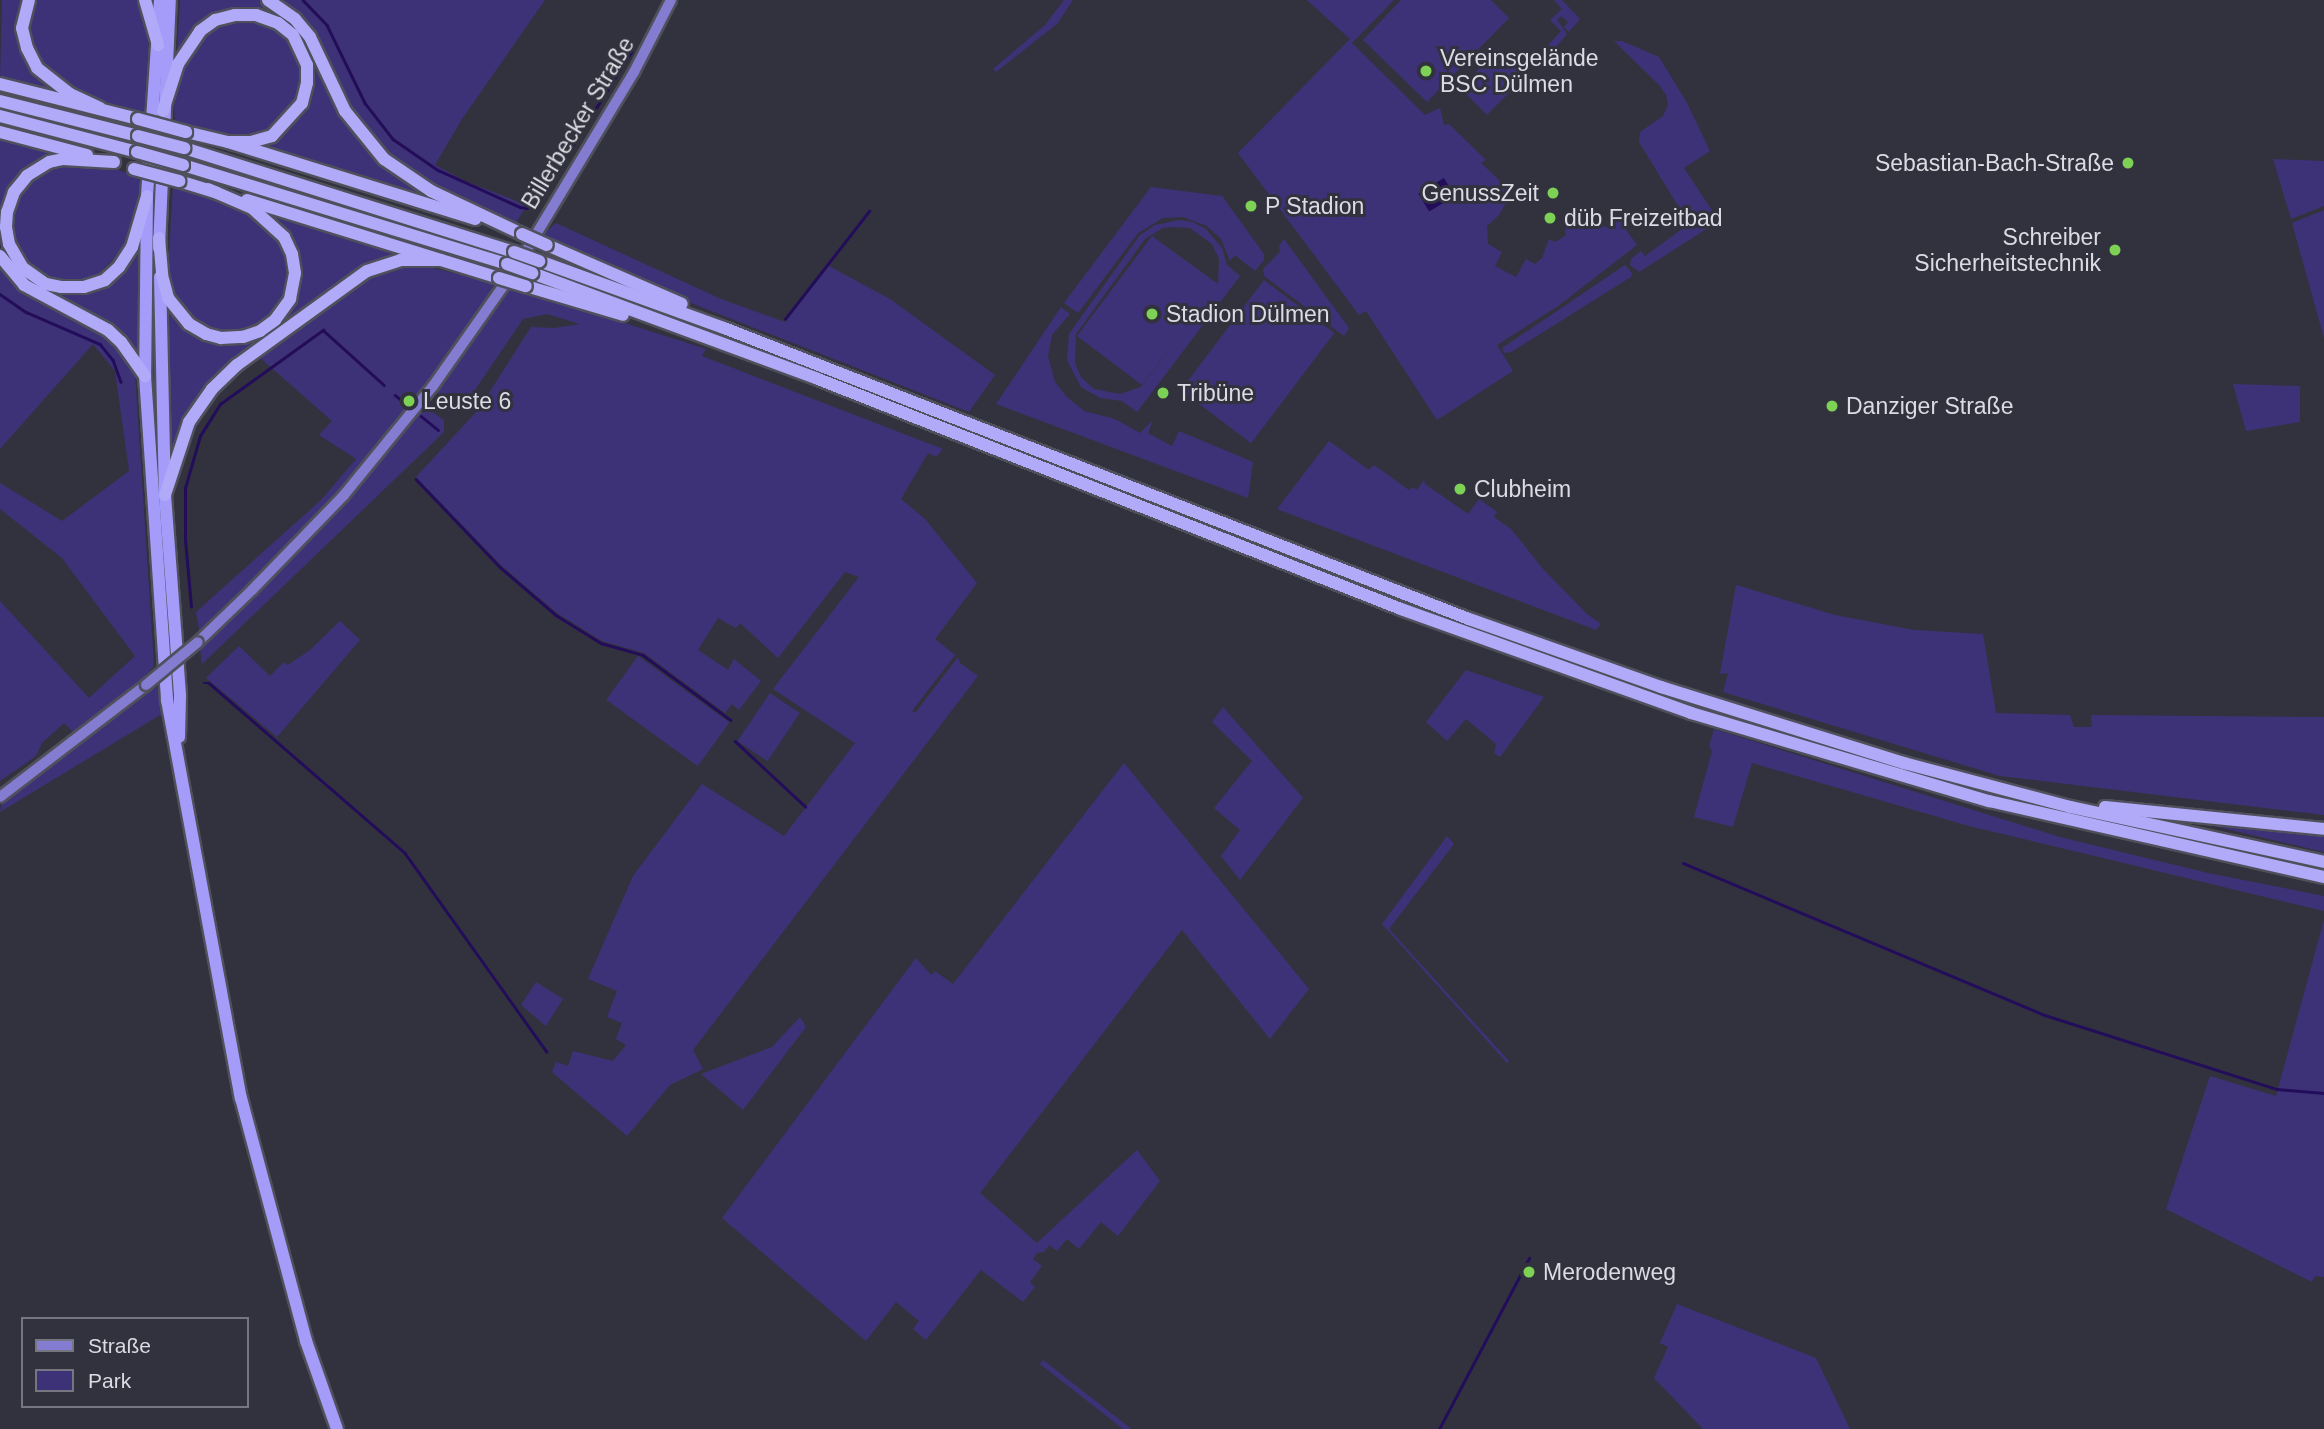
<!DOCTYPE html>
<meta charset="utf-8">
<style>
body{margin:0}
#map{position:relative;width:2324px;height:1429px;overflow:hidden;background:#32323e;font-family:Arial,sans-serif}
div>[style]{position:absolute}
[style*='--x']{left:calc(var(--x)*1px);top:calc(var(--y)*1px);width:calc(var(--w)*1px);rotate:calc(var(--a)*1deg)}
.green>*{inset:0;background:#3d3278;transform-origin:0 0}
.water>*{inset:0;background:#230d5a;transform-origin:0 0}
.stream>*{height:2.5px;margin:-1.25px;padding:0 1.25px;transform-origin:1.25px;border-radius:1.25px;background:#230d5a}
.roads{filter:drop-shadow(2px 0 #50505c) drop-shadow(-2px 0 #50505c) drop-shadow(0 2px #50505c) drop-shadow(0 -2px #50505c)}
.secondary>*{height:10px;margin:-5px;padding:0 5px;transform-origin:5px;border-radius:5px;background:#847cd1}
.trunk>*{height:12px;margin:-6px;padding:0 6px;transform-origin:6px;border-radius:6px;background:#a59cfa}
.motorway>*{height:12px;margin:-6px;padding:0 6px;transform-origin:6px;border-radius:6px;background:#b0aaf9}
.bridges{filter:drop-shadow(2px 0 #50505c) drop-shadow(-2px 0 #50505c) drop-shadow(0 2px #50505c) drop-shadow(0 -2px #50505c)}
.secondary-bridge>*{height:10px;margin:-5px;padding:0 5px;transform-origin:5px;border-radius:5px;background:#847cd1}
.motorway-bridge>*{height:12px;margin:-6px;padding:0 6px;transform-origin:6px;border-radius:6px;background:#b0aaf9}
.dots>*{width:19px;height:19px;translate:-50% -50%;box-sizing:border-box;border:4px solid #32323e;border-radius:50%}
span{translate:-50% -50%;white-space:nowrap;text-align:center;line-height:1.15;-webkit-text-stroke:6px #32323e;paint-order:stroke}
.poi-label{font-size:23px;color:#dbdbe3}
.left{translate:0 -50%;text-align:left}
.right{translate:-100% -50%;text-align:right}
.street-label{font-size:23px;color:#dbdbe3}
.legend{position:absolute;left:21px;top:1317px;width:228px;height:91px;box-sizing:border-box;background:#32323e;border:2px solid #767680;margin:0;padding:9px 12px;list-style:none;font-size:21px;color:#dbdbe3}
.legend li{display:flex;align-items:center;gap:14px;height:35px}
.legend b{width:35px;border:2px solid #767680}
</style>
<div id="map">
<div class="green">
<i style="clip-path:polygon(2px 0,22px 0,17px 25px,21px 49px,35px 74px,57px 93px,0 80px)"></i>
<i style="clip-path:polygon(34px 0,139px 0,149px 34px,145px 114px,126px 111px,81px 94px,44px 69px,30px 43px,27px 23px)"></i>
<i style="clip-path:polygon(180px 0,259px 0,286px 17px,303px 35px,359px 138px,457px 209px,255px 147px,286px 132px,304px 111px,313px 76px,306px 47px,273px 15px,255px 9px,236px 8px,217px 14px,200px 24px,177px 52px)"></i>
<i style="clip-path:polygon(276px 0,545px 0,462px 119px,435px 165px,467px 182px,527px 205px,514px 226px,432px 186px,384px 153px,349px 110px,322px 50px)"></i>
<i style="clip-path:polygon(1064px 0,1073px 0,1058px 23px,996px 72px,993px 69px,1045px 25px)"></i>
<i style="clip-path:polygon(1307px 0,1394px 0,1352px 43px,1425px 115px,1440px 108px,1444px 125px,1449px 124px,1486px 160px,1481px 163px,1501px 182px,1514px 189px,1499px 215px,1487px 226px,1488px 244px,1502px 252px,1495px 266px,1516px 277px,1526px 259px,1535px 264px,1542px 258px,1549px 239px,1555px 242px,1565px 236px,1566px 220px,1581px 227px,1584px 223px,1608px 227px,1612px 210px,1637px 245px,1558px 306px,1497px 345px,1513px 371px,1437px 420px,1366px 311px,1359px 315px,1238px 153px,1350px 39px)"></i>
<i style="clip-path:polygon(1401px 0,1491px 0,1509px 18px,1427px 102px,1363px 40px)"></i>
<i style="clip-path:polygon(1554px 0,1562px 0,1580px 19px,1569px 32px,1564px 27px,1568px 22px,1561px 16px,1557px 20px,1567px 34px,1554px 50px,1548px 45px,1561px 31px,1550px 20px,1562px 9px)"></i>
<i style="clip-path:polygon(250px 19px,271px 25px,293px 45px,301px 64px,303px 81px,295px 106px,269px 131px,251px 136px,231px 137px,175px 124px,174px 106px,184px 65px,205px 33px,222px 23px)"></i>
<i style="clip-path:polygon(1614px 41px,1622px 41px,1659px 57px,1687px 103px,1710px 151px,1684px 168px,1719px 221px,1639px 272px,1630px 265px,1631px 259px,1641px 251px,1645px 256px,1689px 224px,1639px 142px,1640px 132px,1663px 116px,1668px 105px,1666px 95px,1660px 86px)"></i>
<i style="left:1499px;top:49px;width:38px;height:55px;rotate:45deg"></i>
<i style="clip-path:polygon(0 139px,58px 153px,32px 165px,18px 177px,3px 208px,21px 271px,90px 289px,140px 242px,139px 355px,30px 283px,5px 255px,0 245px)"></i>
<i style="clip-path:polygon(2273px 159px,2324px 161px,2324px 206px,2291px 219px)"></i>
<i style="clip-path:polygon(64px 163px,103px 165px,142px 178px,135px 220px,124px 249px,97px 275px,74px 281px,51px 278px,29px 265px,16px 246px,12px 226px,12px 214px,27px 183px,42px 171px)"></i>
<i style="clip-path:polygon(173px 185px,246px 211px,262px 221px,278px 238px,287px 258px,289px 280px,283px 300px,269px 319px,256px 327px,233px 332px,207px 328px,187px 314px,173px 289px,168px 272px)"></i>
<i style="clip-path:polygon(1151px 187px,1222px 196px,1264px 254px,1264px 260px,1255px 271px,1235px 255px,1230px 261px,1221px 239px,1207px 226px,1183px 217px,1163px 218px,1138px 233px,1078px 313px,1064px 303px)"></i>
<i style="clip-path:polygon(2324px 210px,2324px 338px,2292px 223px)"></i>
<i style="clip-path:polygon(266px 212px,405px 254px,381px 260px,353px 273px,232px 364px,182px 427px,168px 455px,168px 308px,207px 339px,279px 324px,296px 297px,283px 228px)"></i>
<i style="clip-path:polygon(evenodd,1179px 220px,1193px 222px,1206px 229px,1222px 248px,1227px 265px,1240px 276px,1137px 412px,1122px 401px,1100px 398px,1081px 387px,1067px 360px,1069px 334px,1140px 235px,1155px 225px,1179px 220px,1173px 227px,1190px 228px,1212px 244px,1219px 259px,1218px 284px,1152px 236px,1077px 336px,1142px 385px,1217px 286px,1141px 387px,1120px 394px,1094px 389px,1081px 377px,1075px 363px,1076px 334px,1145px 239px,1163px 228px,1173px 227px)"></i>
<i style="clip-path:polygon(556px 223px,721px 299px,785px 322px,829px 266px,890px 299px,995px 375px,969px 412px,696px 305px,552px 243px,541px 236px)"></i>
<i style="clip-path:polygon(1284px 239px,1349px 328px,1344px 336px,1264px 276px,1263px 269px,1280px 252px,1279px 246px)"></i>
<i style="clip-path:polygon(0 264px,112px 339px,135px 373px,154px 666px,145px 676px,74px 733px,64px 723px,42px 743px,36px 756px,0 781px,0 601px,89px 698px,135px 656px,62px 558px,0 509px,0 483px,62px 521px,129px 471px,115px 371px,93px 344px,0 449px)"></i>
<i style="clip-path:polygon(416px 264px,495px 283px,491px 290px,494px 292px,448px 359px,349px 483px,287px 550px,200px 634px,196px 612px,321px 500px,356px 459px,319px 435px,332px 421px,258px 356px,342px 293px,384px 268px)"></i>
<i style="clip-path:polygon(1625px 265px,1632px 273px,1631px 277px,1511px 352px,1504px 353px,1502px 348px)"></i>
<i style="left:1264px;top:280px;width:88px;height:138px;rotate:37deg"></i>
<i style="clip-path:polygon(508px 289px,520px 293px,522px 290px,706px 349px,702px 356px,943px 449px,936px 457px,928px 453px,901px 499px,925px 519px,977px 583px,935px 639px,955px 655px,912px 711px,915px 713px,958px 657px,960px 663px,978px 676px,693px 1050px,703px 1069px,670px 1085px,627px 1136px,552px 1072px,556px 1062px,568px 1066px,573px 1051px,613px 1061px,626px 1045px,616px 1039px,622px 1023px,607px 1017px,617px 991px,588px 979px,633px 876px,702px 784px,784px 836px,855px 743px,773px 689px,859px 577px,845px 572px,778px 658px,740px 623px,736px 628px,718px 618px,698px 650px,728px 670px,734px 659px,761px 681px,739px 710px,732px 704px,725px 713px,644px 653px,602px 641px,557px 613px,502px 566px,416px 477px,478px 410px,531px 327px,554px 328px,580px 324px,547px 314px,523px 319px,462px 409px,449px 411px,439px 404px,438px 387px)"></i>
<i style="clip-path:polygon(1061px 307px,1070px 314px,1052px 335px,1048px 356px,1055px 382px,1067px 397px,1084px 411px,1115px 419px,1140px 433px,1153px 420px,1148px 433px,1172px 446px,1179px 431px,1253px 462px,1248px 498px,996px 404px)"></i>
<i style="clip-path:polygon(2233px 384px,2300px 386px,2300px 422px,2246px 431px)"></i>
<i style="clip-path:polygon(428px 409px,444px 420px,444px 432px,202px 664px,200px 648px,287px 564px,358px 487px,418px 414px)"></i>
<i style="clip-path:polygon(1329px 441px,1369px 470px,1374px 465px,1409px 490px,1412px 487px,1417px 490px,1424px 480px,1425px 484px,1468px 514px,1479px 499px,1497px 512px,1494px 517px,1511px 529px,1544px 570px,1587px 614px,1601px 624px,1596px 630px,1277px 509px)"></i>
<i style="clip-path:polygon(1736px 585px,1835px 615px,1914px 630px,1983px 634px,1996px 713px,2070px 715px,2074px 727px,2092px 727px,2091px 715px,2324px 717px,2324px 815px,2000px 776px,1723px 692px,1728px 673px,1720px 674px)"></i>
<i style="clip-path:polygon(340px 621px,360px 640px,277px 737px,206px 678px,239px 646px,270px 676px,284px 662px,288px 665px,310px 650px)"></i>
<i style="left:638px;top:656px;width:113px;height:54px;rotate:36deg"></i>
<i style="clip-path:polygon(1466px 670px,1544px 697px,1500px 757px,1494px 753px,1496px 744px,1466px 719px,1447px 741px,1426px 722px)"></i>
<i style="clip-path:polygon(162px 683px,165px 712px,0 812px,2px 802px)"></i>
<i style="left:770px;top:693px;width:36px;height:58px;rotate:34deg"></i>
<i style="clip-path:polygon(1223px 707px,1303px 798px,1240px 880px,1221px 856px,1240px 830px,1214px 808px,1252px 761px,1212px 722px)"></i>
<i style="clip-path:polygon(1714px 729px,2060px 837px,2208px 873px,2324px 896px,2324px 911px,1969px 826px,1752px 763px,1733px 827px,1694px 817px,1712px 751px,1709px 746px)"></i>
<i style="clip-path:polygon(1124px 763px,1309px 989px,1270px 1039px,1182px 930px,980px 1193px,1037px 1243px,1137px 1150px,1160px 1181px,1118px 1236px,1101px 1222px,1079px 1249px,1067px 1239px,1057px 1251px,1049px 1245px,1044px 1252px,1037px 1253px,1033px 1259px,1042px 1266px,1030px 1282px,1035px 1287px,1023px 1302px,981px 1270px,926px 1340px,913px 1329px,919px 1321px,896px 1302px,866px 1341px,722px 1218px,916px 958px,931px 975px,935px 971px,953px 984px)"></i>
<i style="clip-path:polygon(2201px 823px,2324px 835px,2324px 852px)"></i>
<i style="clip-path:polygon(1447px 836px,1454px 844px,1389px 929px,1509px 1061px,1507px 1063px,1382px 924px)"></i>
<i style="clip-path:polygon(2324px 920px,2324px 1277px,2315px 1276px,2312px 1282px,2166px 1209px,2210px 1076px,2276px 1096px)"></i>
<i style="clip-path:polygon(536px 982px,563px 999px,546px 1026px,521px 1005px)"></i>
<i style="clip-path:polygon(800px 1017px,806px 1027px,743px 1110px,701px 1074px,772px 1047px)"></i>
<i style="clip-path:polygon(1677px 1304px,1816px 1358px,1850px 1429px,1703px 1429px,1654px 1378px,1668px 1347px,1660px 1343px)"></i>
<i style="left:1043px;top:1360px;width:111px;height:5px;rotate:38deg"></i>
</div>
<div class="water">
<i style="left:1444px;top:178px;width:21px;height:30px;rotate:59deg"></i>
</div>
<div class="stream">
<i style="--x:303;--y:0;--w:35;--a:46"></i>
<i style="--x:327;--y:25;--w:87;--a:64"></i>
<i style="--x:365;--y:103;--w:46;--a:52.1"></i>
<i style="--x:393;--y:139;--w:55;--a:34.6"></i>
<i style="--x:438;--y:170;--w:90;--a:24.3"></i>
<i style="--x:520;--y:207;--w:7;--a:8"></i>
<i style="--x:527;--y:208;--w:69;--a:-53.3"></i>
<i style="--x:568;--y:153;--w:119;--a:-58"></i>
<i style="--x:0;--y:294;--w:32;--a:35"></i>
<i style="--x:26;--y:312;--w:81;--a:23.4"></i>
<i style="--x:100;--y:344;--w:21;--a:51"></i>
<i style="--x:113;--y:360;--w:23;--a:70"></i>
<i style="--x:785;--y:319;--w:137;--a:-52.1"></i>
<i style="--x:395;--y:395;--w:13;--a:39"></i>
<i style="--x:421;--y:416;--w:22;--a:39"></i>
<i style="--x:416;--y:479;--w:122;--a:46.3"></i>
<i style="--x:500;--y:567;--w:74;--a:40.6"></i>
<i style="--x:556;--y:615;--w:53;--a:31.9"></i>
<i style="--x:601;--y:643;--w:44;--a:15.9"></i>
<i style="--x:643;--y:655;--w:109;--a:36.5"></i>
<i style="--x:191;--y:607;--w:67;--a:-95.1"></i>
<i style="--x:185;--y:540;--w:52;--a:-90"></i>
<i style="--x:185;--y:488;--w:54;--a:-73.9"></i>
<i style="--x:200;--y:436;--w:38;--a:-58"></i>
<i style="--x:220;--y:404;--w:127;--a:-35.7"></i>
<i style="--x:323;--y:330;--w:82;--a:42"></i>
<i style="--x:204;--y:683;--w:5;--a:0"></i>
<i style="--x:209;--y:683;--w:259;--a:40.9"></i>
<i style="--x:405;--y:853;--w:244;--a:54.5"></i>
<i style="--x:735;--y:741;--w:96;--a:42.9"></i>
<i style="--x:1683;--y:863;--w:393;--a:22.8"></i>
<i style="--x:2045;--y:1015;--w:244;--a:17.7"></i>
<i style="--x:2277;--y:1089;--w:47;--a:4.9"></i>
<i style="--x:1439;--y:1429;--w:193;--a:-62.2"></i>
</div>
<div class="roads">
<div class="secondary">
<i style="--x:520;--y:261;--w:221;--a:-58.9"></i>
<i style="--x:634;--y:72;--w:81;--a:-62.8"></i>
<i style="--x:198;--y:642;--w:75;--a:-43.9"></i>
<i style="--x:252;--y:590;--w:132;--a:-45.9"></i>
<i style="--x:344;--y:495;--w:141;--a:-50.8"></i>
<i style="--x:433;--y:386;--w:136;--a:-54.9"></i>
<i style="--x:0;--y:797;--w:184;--a:-37.5"></i>
</div>
<div class="trunk">
<i style="--x:160;--y:0;--w:196;--a:93.8"></i>
<i style="--x:147;--y:196;--w:180;--a:90.6"></i>
<i style="--x:145;--y:376;--w:325;--a:86.1"></i>
<i style="--x:167;--y:700;--w:405;--a:79.5"></i>
<i style="--x:241;--y:1098;--w:252;--a:75"></i>
<i style="--x:306;--y:1341;--w:93;--a:70.6"></i>
<i style="--x:159;--y:248;--w:248;--a:-87.5"></i>
<i style="--x:160;--y:277;--w:218;--a:88.7"></i>
<i style="--x:165;--y:495;--w:202;--a:85.7"></i>
<i style="--x:180;--y:696;--w:41;--a:91.4"></i>
</div>
<div class="motorway">
<i style="--x:29;--y:0;--w:29;--a:104"></i>
<i style="--x:22;--y:28;--w:21;--a:76"></i>
<i style="--x:27;--y:48;--w:22;--a:63"></i>
<i style="--x:37;--y:68;--w:42;--a:38.2"></i>
<i style="--x:70;--y:94;--w:33;--a:25"></i>
<i style="--x:145;--y:0;--w:47;--a:73.9"></i>
<i style="--x:268;--y:0;--w:33;--a:35"></i>
<i style="--x:295;--y:19;--w:23;--a:50"></i>
<i style="--x:310;--y:37;--w:82;--a:64.7"></i>
<i style="--x:345;--y:111;--w:62;--a:50.9"></i>
<i style="--x:384;--y:159;--w:57;--a:34.2"></i>
<i style="--x:431;--y:191;--w:101;--a:25.3"></i>
<i style="--x:0;--y:84;--w:142;--a:14.2"></i>
<i style="--x:0;--y:101;--w:142;--a:14.2"></i>
<i style="--x:163;--y:111;--w:49;--a:-72.3"></i>
<i style="--x:178;--y:64;--w:40;--a:-56"></i>
<i style="--x:200;--y:31;--w:19;--a:-36"></i>
<i style="--x:215;--y:20;--w:21;--a:-14"></i>
<i style="--x:235;--y:15;--w:21;--a:0"></i>
<i style="--x:256;--y:15;--w:23;--a:20"></i>
<i style="--x:278;--y:23;--w:19;--a:39"></i>
<i style="--x:293;--y:35;--w:33;--a:65"></i>
<i style="--x:307;--y:65;--w:18;--a:90"></i>
<i style="--x:307;--y:83;--w:21;--a:104"></i>
<i style="--x:302;--y:103;--w:45;--a:132.3"></i>
<i style="--x:272;--y:136;--w:22;--a:164"></i>
<i style="--x:251;--y:142;--w:23;--a:180"></i>
<i style="--x:0;--y:116;--w:142;--a:14.7"></i>
<i style="--x:0;--y:132;--w:90;--a:14.8"></i>
<i style="--x:186;--y:132;--w:43;--a:13.4"></i>
<i style="--x:228;--y:142;--w:259;--a:17.3"></i>
<i style="--x:184;--y:148;--w:346;--a:17.5"></i>
<i style="--x:114;--y:162;--w:51;--a:-176.6"></i>
<i style="--x:63;--y:159;--w:14;--a:168"></i>
<i style="--x:49;--y:162;--w:26;--a:148"></i>
<i style="--x:27;--y:176;--w:21;--a:129"></i>
<i style="--x:14;--y:192;--w:21;--a:109"></i>
<i style="--x:7;--y:212;--w:15;--a:94"></i>
<i style="--x:6;--y:227;--w:17;--a:80"></i>
<i style="--x:9;--y:244;--w:28;--a:60"></i>
<i style="--x:23;--y:268;--w:28;--a:35"></i>
<i style="--x:46;--y:284;--w:15;--a:11"></i>
<i style="--x:61;--y:287;--w:23;--a:0"></i>
<i style="--x:84;--y:287;--w:22;--a:-18"></i>
<i style="--x:105;--y:280;--w:19;--a:-43"></i>
<i style="--x:119;--y:267;--w:24;--a:-57"></i>
<i style="--x:132;--y:247;--w:53;--a:-73.6"></i>
<i style="--x:183;--y:165;--w:339;--a:17"></i>
<i style="--x:179;--y:181;--w:39;--a:17"></i>
<i style="--x:247;--y:200;--w:264;--a:17.2"></i>
<i style="--x:159;--y:238;--w:37;--a:85"></i>
<i style="--x:162;--y:275;--w:24;--a:75"></i>
<i style="--x:168;--y:298;--w:33;--a:51"></i>
<i style="--x:189;--y:324;--w:20;--a:30"></i>
<i style="--x:206;--y:334;--w:16;--a:15"></i>
<i style="--x:221;--y:338;--w:22;--a:-3"></i>
<i style="--x:243;--y:337;--w:18;--a:-19"></i>
<i style="--x:260;--y:331;--w:19;--a:-36"></i>
<i style="--x:275;--y:320;--w:26;--a:-54"></i>
<i style="--x:290;--y:299;--w:26;--a:-79"></i>
<i style="--x:295;--y:273;--w:19;--a:-99"></i>
<i style="--x:292;--y:254;--w:19;--a:-115"></i>
<i style="--x:284;--y:237;--w:43;--a:-137.8"></i>
<i style="--x:252;--y:208;--w:48;--a:-156.6"></i>
<i style="--x:547;--y:245;--w:147;--a:23.6"></i>
<i style="--x:0;--y:256;--w:38;--a:50"></i>
<i style="--x:24;--y:285;--w:95;--a:28.2"></i>
<i style="--x:108;--y:330;--w:18;--a:43"></i>
<i style="--x:121;--y:342;--w:42;--a:54.8"></i>
<i style="--x:539;--y:261;--w:197;--a:19.9"></i>
<i style="--x:724;--y:328;--w:800;--a:21.34"></i>
<i style="--x:1469;--y:619;--w:204;--a:19.5"></i>
<i style="--x:1661;--y:687;--w:255;--a:17.4"></i>
<i style="--x:1904;--y:763;--w:172;--a:14.8"></i>
<i style="--x:2070;--y:807;--w:260;--a:12.2"></i>
<i style="--x:532;--y:273;--w:305;--a:20.3"></i>
<i style="--x:818;--y:379;--w:627;--a:21.53"></i>
<i style="--x:1401;--y:609;--w:308;--a:19.7"></i>
<i style="--x:1691;--y:713;--w:311;--a:16.5"></i>
<i style="--x:1989;--y:801;--w:344;--a:12.8"></i>
<i style="--x:526;--y:286;--w:101;--a:16.6"></i>
<i style="--x:165;--y:495;--w:77;--a:-71.8"></i>
<i style="--x:189;--y:422;--w:40;--a:-55.1"></i>
<i style="--x:212;--y:389;--w:35;--a:-44"></i>
<i style="--x:237;--y:365;--w:160;--a:-35.9"></i>
<i style="--x:367;--y:271;--w:35;--a:-18"></i>
<i style="--x:400;--y:260;--w:41;--a:0"></i>
<i style="--x:2105;--y:807;--w:220;--a:5.7"></i>
</div>
</div>
<div class="bridges">
<div class="secondary-bridge">
<i style="--x:146;--y:685;--w:67;--a:-39.6"></i>
</div>
<div class="motorway-bridge">
<i style="--x:138;--y:119;--w:50;--a:15.2"></i>
<i style="--x:138;--y:136;--w:48;--a:14.6"></i>
<i style="--x:137;--y:152;--w:48;--a:15.8"></i>
<i style="--x:134;--y:169;--w:47;--a:14.9"></i>
<i style="--x:522;--y:234;--w:27;--a:24"></i>
<i style="--x:514;--y:252;--w:27;--a:20"></i>
<i style="--x:507;--y:264;--w:27;--a:20"></i>
<i style="--x:499;--y:278;--w:28;--a:17"></i>
</div>
</div>
<div class="dots">
<i style="left:1426px;top:71px;background:#7dd154"></i>
<i style="left:2128px;top:163px;background:#7dd154"></i>
<i style="left:1553px;top:193px;background:#7dd154"></i>
<i style="left:1251px;top:206px;background:#7dd154"></i>
<i style="left:1550px;top:218px;background:#7dd154"></i>
<i style="left:2115px;top:250px;background:#7dd154"></i>
<i style="left:1152px;top:314px;background:#7dd154"></i>
<i style="left:1163px;top:393px;background:#7dd154"></i>
<i style="left:409px;top:401px;background:#7dd154"></i>
<i style="left:1832px;top:406px;background:#7dd154"></i>
<i style="left:1460px;top:489px;background:#7dd154"></i>
<i style="left:1529px;top:1272px;background:#7dd154"></i>
</div>
<div class="poi-label">
<span class="left" style="left:1440px;top:71px">Vereinsgelände<br>BSC Dülmen</span>
<span class="right" style="left:2114px;top:163px">Sebastian-Bach-Straße</span>
<span class="right" style="left:1539px;top:193px">GenussZeit</span>
<span class="left" style="left:1265px;top:206px">P Stadion</span>
<span class="left" style="left:1564px;top:218px">düb Freizeitbad</span>
<span class="right" style="left:2101px;top:250px">Schreiber<br>Sicherheitstechnik</span>
<span class="left" style="left:1166px;top:314px">Stadion Dülmen</span>
<span class="left" style="left:1177px;top:393px">Tribüne</span>
<span class="left" style="left:423px;top:401px">Leuste 6</span>
<span class="left" style="left:1846px;top:406px">Danziger Straße</span>
<span class="left" style="left:1474px;top:489px">Clubheim</span>
<span class="left" style="left:1543px;top:1272px">Merodenweg</span>
</div>
<div class="street-label">
<span style="left:578px;top:123px;rotate:-59deg">Billerbecker Straße</span>
</div>
<ul class="legend">
<li><b style="height:9px;background:#847cd1"></b>Straße</li>
<li><b style="height:19px;background:#3d3278"></b>Park</li>
</ul>
</div>
